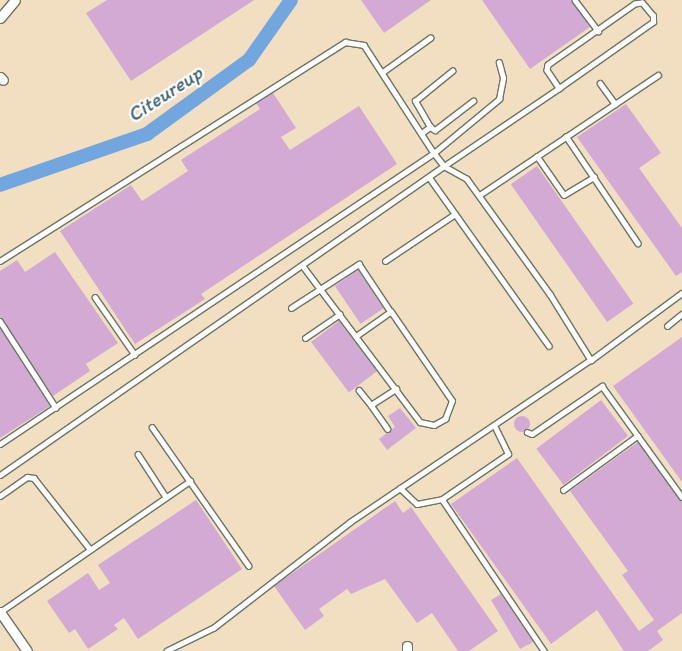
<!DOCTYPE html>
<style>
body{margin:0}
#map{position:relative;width:682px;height:651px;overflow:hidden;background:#f2dfc1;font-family:Itim,sans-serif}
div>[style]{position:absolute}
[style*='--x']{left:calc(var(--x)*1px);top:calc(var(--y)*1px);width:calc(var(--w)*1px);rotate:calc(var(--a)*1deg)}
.river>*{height:14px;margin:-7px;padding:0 7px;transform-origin:7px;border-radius:7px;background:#72a6de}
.building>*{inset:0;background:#d2aad3;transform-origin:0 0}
.round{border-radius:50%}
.roads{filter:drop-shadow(1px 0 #697665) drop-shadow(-1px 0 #697665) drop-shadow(0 1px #697665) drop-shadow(0 -1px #697665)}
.lane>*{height:4.5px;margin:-2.25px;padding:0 2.25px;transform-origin:2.25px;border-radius:2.25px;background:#fff}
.street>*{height:9px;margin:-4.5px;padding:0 4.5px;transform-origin:4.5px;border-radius:4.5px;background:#fff}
span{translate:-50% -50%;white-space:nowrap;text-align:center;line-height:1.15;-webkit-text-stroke:4.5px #fff;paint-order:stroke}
.water-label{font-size:20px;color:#3c6270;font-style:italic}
</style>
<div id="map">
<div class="river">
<i style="--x:0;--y:185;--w:156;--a:-19.1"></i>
<i style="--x:147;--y:134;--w:126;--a:-36"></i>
<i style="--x:249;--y:60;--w:73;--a:-55"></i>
</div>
<div class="building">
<i style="clip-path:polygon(107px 0,254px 0,131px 81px,86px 13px)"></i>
<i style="clip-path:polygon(361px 0,431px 0,384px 33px)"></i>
<i style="clip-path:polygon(482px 0,571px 0,590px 27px,530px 69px)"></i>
<i style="clip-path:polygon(273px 93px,296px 128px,281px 137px,290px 150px,359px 106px,397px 164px,201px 294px,205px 299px,135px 344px,60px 231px,131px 185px,142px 201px,188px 171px,181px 160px,260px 109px,256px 103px)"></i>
<i style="clip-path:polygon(626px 104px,661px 153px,639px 168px,682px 228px,682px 272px,676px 276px,577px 137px)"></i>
<i style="left:537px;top:166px;width:168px;height:32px;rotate:55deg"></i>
<i style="clip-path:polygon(55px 252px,118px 343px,86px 364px,90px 371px,53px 396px,0 317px,0 271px,17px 260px,25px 272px)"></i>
<i style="left:358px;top:270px;width:46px;height:28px;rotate:56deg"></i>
<i style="left:339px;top:321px;width:63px;height:35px;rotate:53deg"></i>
<i style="clip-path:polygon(0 328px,50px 406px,0 438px)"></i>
<i style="clip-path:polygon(682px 337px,682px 482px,613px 386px)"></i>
<i style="left:601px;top:400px;width:45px;height:81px;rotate:53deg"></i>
<i style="clip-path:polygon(400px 408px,416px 428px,387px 450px,379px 439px,395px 427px,388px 416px)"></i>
<i class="round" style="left:514px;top:416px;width:16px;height:16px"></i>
<i style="clip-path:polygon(638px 442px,682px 502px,682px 613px,657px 631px,663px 640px,648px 651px,624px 651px,597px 610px,551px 644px,451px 504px,517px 458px,639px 631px,654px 620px,622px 575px,628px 571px,570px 491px)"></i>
<i style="clip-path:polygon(196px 500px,242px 569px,138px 639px,124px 618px,114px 625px,118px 629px,88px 649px,75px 629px,69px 633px,47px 601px,88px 573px,99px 590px,110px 583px,98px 565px)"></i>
<i style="clip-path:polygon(395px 501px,403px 513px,411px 507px,498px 631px,469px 651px,458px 651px,432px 613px,417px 623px,385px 579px,351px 594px,347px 589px,319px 609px,324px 616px,305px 630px,274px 586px)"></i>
<i style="clip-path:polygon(501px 594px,533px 642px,520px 649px,491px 600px)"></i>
</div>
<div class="roads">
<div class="lane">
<i style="--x:575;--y:0;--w:39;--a:53"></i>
<i style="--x:384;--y:71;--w:57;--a:-35.7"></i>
<i style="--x:600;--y:83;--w:26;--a:54"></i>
<i style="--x:430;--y:127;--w:6;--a:31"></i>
<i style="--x:435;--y:130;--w:48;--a:-37.3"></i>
<i style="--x:423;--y:132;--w:9;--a:-36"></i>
<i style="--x:430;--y:127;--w:30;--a:-120"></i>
<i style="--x:415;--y:101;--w:48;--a:-39"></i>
<i style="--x:566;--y:136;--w:129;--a:56.1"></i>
<i style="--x:537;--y:156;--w:47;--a:55.3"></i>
<i style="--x:564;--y:195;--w:35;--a:-31"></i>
<i style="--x:429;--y:177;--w:207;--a:54.6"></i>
<i style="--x:481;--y:194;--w:213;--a:-33.9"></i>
<i style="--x:0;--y:261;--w:409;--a:-32.4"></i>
<i style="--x:345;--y:42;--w:19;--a:9"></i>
<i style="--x:364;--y:45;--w:129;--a:57.1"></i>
<i style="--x:434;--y:153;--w:85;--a:-39.7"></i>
<i style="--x:499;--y:99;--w:21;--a:-79"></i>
<i style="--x:503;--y:78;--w:16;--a:-105"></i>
<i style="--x:385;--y:261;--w:84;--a:-33.9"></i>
<i style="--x:303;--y:266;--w:195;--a:53.1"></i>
<i style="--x:420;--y:422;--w:14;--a:12"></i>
<i style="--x:434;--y:425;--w:13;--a:-29"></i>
<i style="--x:445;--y:419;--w:19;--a:-69"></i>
<i style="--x:452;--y:401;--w:108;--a:-124.4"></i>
<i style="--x:391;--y:312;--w:42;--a:144.8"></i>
<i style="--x:95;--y:297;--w:70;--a:55.4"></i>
<i style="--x:291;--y:308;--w:81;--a:-32.9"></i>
<i style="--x:359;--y:264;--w:58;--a:56.3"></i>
<i style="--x:0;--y:321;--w:103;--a:57.2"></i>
<i style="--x:667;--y:326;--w:19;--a:-39"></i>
<i style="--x:305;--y:338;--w:42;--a:-34.4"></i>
<i style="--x:591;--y:360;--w:113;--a:-36.4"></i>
<i style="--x:359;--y:390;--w:19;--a:51"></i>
<i style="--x:371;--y:405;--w:30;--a:-33"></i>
<i style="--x:371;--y:405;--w:29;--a:55"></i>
<i style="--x:152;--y:427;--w:169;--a:55.1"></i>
<i style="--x:527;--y:432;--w:5;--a:22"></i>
<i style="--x:532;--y:434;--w:85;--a:-34.4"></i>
<i style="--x:602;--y:386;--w:62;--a:54.2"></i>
<i style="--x:638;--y:436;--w:92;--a:143.9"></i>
<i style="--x:638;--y:436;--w:75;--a:54.2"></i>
<i style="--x:0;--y:444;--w:523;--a:-33.84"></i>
<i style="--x:434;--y:153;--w:16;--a:52"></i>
<i style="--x:444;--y:166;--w:139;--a:-34.1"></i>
<i style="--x:559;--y:88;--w:115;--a:-35.1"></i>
<i style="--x:653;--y:22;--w:6;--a:-90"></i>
<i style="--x:653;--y:16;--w:17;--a:-130"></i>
<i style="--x:642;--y:3;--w:7;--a:172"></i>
<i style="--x:635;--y:4;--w:106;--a:145"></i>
<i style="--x:548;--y:65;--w:5;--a:101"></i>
<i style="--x:547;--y:70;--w:22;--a:56"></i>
<i style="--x:138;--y:454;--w:51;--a:56.9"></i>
<i style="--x:0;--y:475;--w:541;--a:-34.84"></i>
<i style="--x:444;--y:166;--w:26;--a:29"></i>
<i style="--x:467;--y:179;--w:142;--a:54.2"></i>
<i style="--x:550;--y:294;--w:78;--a:58.2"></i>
<i style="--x:591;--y:360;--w:290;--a:146"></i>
<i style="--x:351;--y:522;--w:173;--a:142.3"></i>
<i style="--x:214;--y:628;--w:52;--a:153.9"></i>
<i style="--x:400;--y:488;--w:23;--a:43"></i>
<i style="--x:417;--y:504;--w:25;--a:-11"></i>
<i style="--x:442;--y:499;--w:80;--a:-34.3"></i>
<i style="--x:508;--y:454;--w:30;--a:-116"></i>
<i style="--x:0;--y:496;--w:33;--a:-35"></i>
<i style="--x:27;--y:477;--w:7;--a:8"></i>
<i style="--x:34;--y:478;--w:90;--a:51.7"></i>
<i style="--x:442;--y:499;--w:183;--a:56.1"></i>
<i style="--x:0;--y:612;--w:231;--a:-34.6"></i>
</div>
<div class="street">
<i style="--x:0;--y:18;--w:23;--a:-50"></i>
<i style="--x:0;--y:77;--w:4;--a:45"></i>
<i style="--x:0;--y:612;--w:47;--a:55.3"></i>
<i style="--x:407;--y:651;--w:5;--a:-90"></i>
</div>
</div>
<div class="water-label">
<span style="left:165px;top:94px;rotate:-33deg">Citeureup</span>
</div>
</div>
